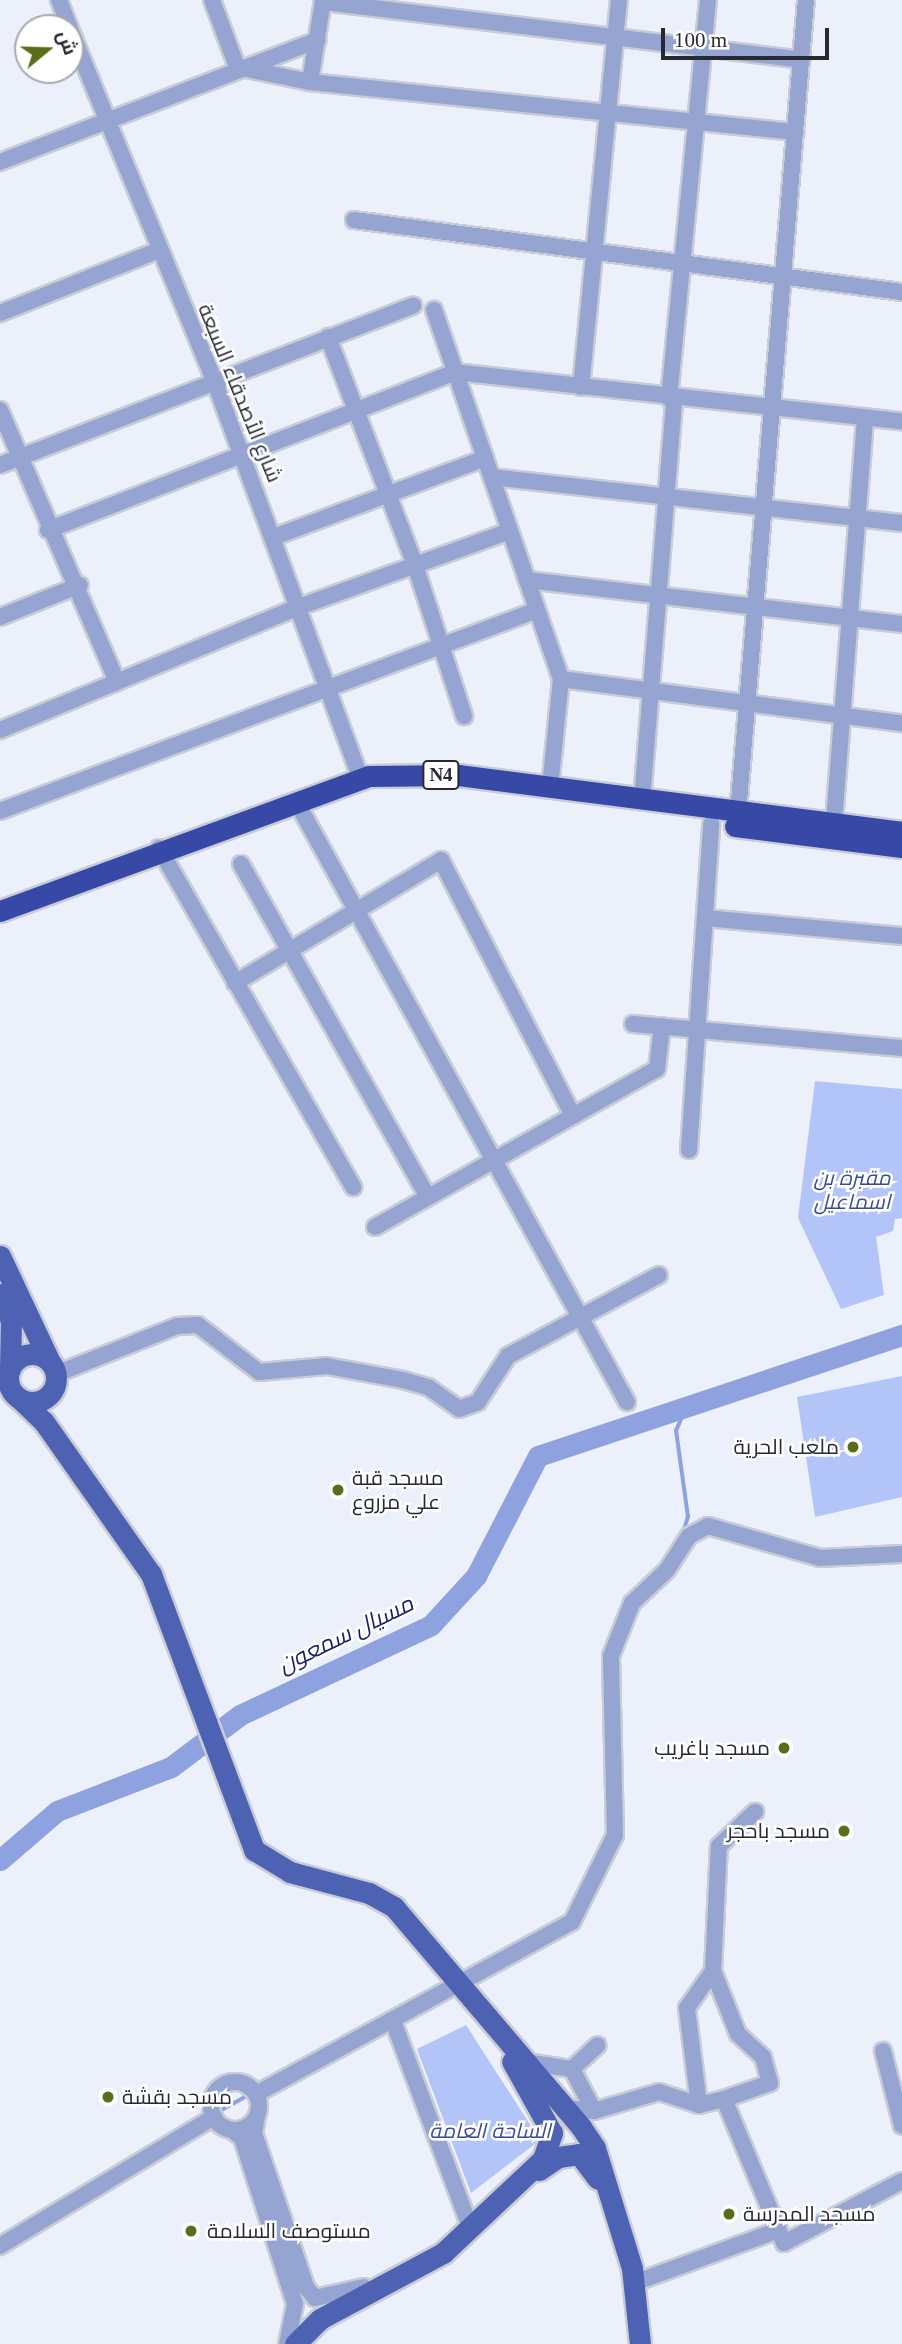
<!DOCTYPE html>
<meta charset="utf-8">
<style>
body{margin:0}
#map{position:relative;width:902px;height:2344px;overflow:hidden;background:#ecf0fa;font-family:"Times New Roman",Cairo,serif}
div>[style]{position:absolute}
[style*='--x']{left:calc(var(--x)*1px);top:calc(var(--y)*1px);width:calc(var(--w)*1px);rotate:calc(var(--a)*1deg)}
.green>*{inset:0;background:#b3c4f8}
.stream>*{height:3.5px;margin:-1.75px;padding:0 1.75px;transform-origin:1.75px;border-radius:1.75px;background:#8fa2e0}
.river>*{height:21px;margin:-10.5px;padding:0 10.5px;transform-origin:10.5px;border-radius:10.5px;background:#8fa2e0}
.roads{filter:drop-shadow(2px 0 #c8ccd6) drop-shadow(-2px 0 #c8ccd6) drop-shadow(0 2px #c8ccd6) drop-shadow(0 -2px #c8ccd6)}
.minor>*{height:16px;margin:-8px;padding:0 8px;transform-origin:8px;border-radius:8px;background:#96a4d2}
.minor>.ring{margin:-8px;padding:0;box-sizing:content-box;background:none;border:16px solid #96a4d2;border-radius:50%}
.major>*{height:21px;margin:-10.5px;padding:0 10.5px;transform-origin:10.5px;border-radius:10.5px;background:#4e62b3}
.major>.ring{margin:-10.5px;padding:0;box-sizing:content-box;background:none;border:21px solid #4e62b3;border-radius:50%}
.highway>*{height:21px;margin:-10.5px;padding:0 10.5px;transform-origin:10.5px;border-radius:10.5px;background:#3748a7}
.dots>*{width:19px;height:19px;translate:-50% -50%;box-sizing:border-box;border:4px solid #fff;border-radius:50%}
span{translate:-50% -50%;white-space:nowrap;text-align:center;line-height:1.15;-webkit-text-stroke:5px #fff;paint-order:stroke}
.shield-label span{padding:2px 5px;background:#fff;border:2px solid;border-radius:5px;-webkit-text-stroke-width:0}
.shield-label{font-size:19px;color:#262932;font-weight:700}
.street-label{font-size:21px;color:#262932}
.park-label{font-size:21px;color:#3b4b96;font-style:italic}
.poi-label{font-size:21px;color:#262932}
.right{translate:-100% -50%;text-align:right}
.left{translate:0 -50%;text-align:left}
.water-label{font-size:23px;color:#161e65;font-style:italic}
.north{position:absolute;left:14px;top:14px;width:70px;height:70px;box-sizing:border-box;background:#fff;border:2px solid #a8a9ad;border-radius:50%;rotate:71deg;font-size:19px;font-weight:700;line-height:28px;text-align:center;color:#262932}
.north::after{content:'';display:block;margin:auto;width:24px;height:32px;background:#5b6d1a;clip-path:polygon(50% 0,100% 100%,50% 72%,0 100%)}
.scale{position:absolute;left:661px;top:28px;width:168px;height:32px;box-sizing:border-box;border:4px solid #262932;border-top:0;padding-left:9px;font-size:21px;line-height:24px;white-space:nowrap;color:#262932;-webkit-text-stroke:5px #fff;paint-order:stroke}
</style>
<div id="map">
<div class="green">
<i style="clip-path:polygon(815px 1081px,902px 1089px,902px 1218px,895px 1219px,893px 1231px,876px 1237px,884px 1295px,841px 1309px,798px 1218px)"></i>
<i style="clip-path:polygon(902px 1376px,902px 1497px,815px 1517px,797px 1397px)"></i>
<i style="clip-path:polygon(466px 2025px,540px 2140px,471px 2193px,417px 2049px)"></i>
</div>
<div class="stream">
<i style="--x:683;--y:1533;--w:17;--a:-73"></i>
<i style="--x:688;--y:1517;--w:87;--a:-97.9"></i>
<i style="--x:676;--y:1431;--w:30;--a:-67"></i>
<i style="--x:218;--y:2112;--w:38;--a:-29"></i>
</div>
<div class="river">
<i style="--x:0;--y:1860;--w:75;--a:-40.7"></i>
<i style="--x:57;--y:1811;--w:122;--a:-21.1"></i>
<i style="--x:171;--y:1767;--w:86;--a:-37"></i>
<i style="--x:240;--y:1715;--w:211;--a:-25.2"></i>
<i style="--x:431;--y:1625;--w:67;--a:-47.4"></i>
<i style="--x:476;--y:1576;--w:135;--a:-62.7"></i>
<i style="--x:538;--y:1456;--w:384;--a:-18.4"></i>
</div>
<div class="roads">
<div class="minor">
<i style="--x:59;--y:0;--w:30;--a:69"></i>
<i style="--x:212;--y:0;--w:72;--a:69.5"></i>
<i style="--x:237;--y:67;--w:75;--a:11.6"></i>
<i style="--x:310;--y:82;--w:488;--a:5.9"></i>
<i style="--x:324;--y:2;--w:481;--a:6.9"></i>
<i style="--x:70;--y:29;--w:379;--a:67.7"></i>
<i style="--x:214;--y:380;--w:422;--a:69.8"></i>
<i style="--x:310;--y:82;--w:83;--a:-81"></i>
<i style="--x:0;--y:162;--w:340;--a:-21"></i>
<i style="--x:354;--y:220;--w:553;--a:7.49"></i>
<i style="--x:434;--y:310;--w:390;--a:71"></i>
<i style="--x:561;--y:679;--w:109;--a:95.8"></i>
<i style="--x:0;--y:313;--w:171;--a:-21.6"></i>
<i style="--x:328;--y:337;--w:244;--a:69.1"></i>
<i style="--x:415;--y:565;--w:159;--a:72"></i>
<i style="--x:581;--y:387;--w:389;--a:-84.4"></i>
<i style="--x:669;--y:398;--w:400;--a:-84.4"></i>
<i style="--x:0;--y:410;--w:293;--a:66.7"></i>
<i style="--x:0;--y:465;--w:443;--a:-21.1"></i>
<i style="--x:492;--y:477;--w:413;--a:6.4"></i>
<i style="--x:48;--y:530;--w:437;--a:-21.2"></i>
<i style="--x:455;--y:372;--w:450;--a:6.3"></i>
<i style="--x:274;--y:537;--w:225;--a:-20.5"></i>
<i style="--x:527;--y:580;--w:378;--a:6.7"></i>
<i style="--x:0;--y:617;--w:86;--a:-21.8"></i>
<i style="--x:561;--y:679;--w:344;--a:7.4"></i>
<i style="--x:0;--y:730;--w:320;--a:-22.4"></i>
<i style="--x:296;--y:608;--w:227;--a:-19.8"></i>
<i style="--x:642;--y:800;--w:403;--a:-85.4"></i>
<i style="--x:301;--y:810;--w:676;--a:61.16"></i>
<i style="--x:0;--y:811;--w:573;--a:-20.52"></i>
<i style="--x:738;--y:813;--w:816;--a:-85.22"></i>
<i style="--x:834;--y:822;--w:405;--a:-85.6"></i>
<i style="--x:159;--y:848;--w:391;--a:60.2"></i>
<i style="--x:241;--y:864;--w:382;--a:60.7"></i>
<i style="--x:705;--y:918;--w:198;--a:5.2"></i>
<i style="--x:235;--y:983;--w:240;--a:-30.8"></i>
<i style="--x:441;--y:860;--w:288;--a:62.7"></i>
<i style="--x:633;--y:1024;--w:270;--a:5.1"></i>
<i style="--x:689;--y:1150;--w:327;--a:-86.1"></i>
<i style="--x:375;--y:1227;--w:323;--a:-29.3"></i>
<i style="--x:657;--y:1069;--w:43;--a:-83.4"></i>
<i style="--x:56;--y:1374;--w:130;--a:-21.6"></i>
<i style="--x:177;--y:1326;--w:21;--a:-3"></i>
<i style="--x:198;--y:1325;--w:77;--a:37.6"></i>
<i style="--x:259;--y:1372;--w:68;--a:-5"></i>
<i style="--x:327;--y:1366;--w:77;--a:10.4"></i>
<i style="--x:403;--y:1380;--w:26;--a:16"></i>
<i style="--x:428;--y:1387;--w:38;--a:35"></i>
<i style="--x:459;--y:1409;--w:20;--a:-20"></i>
<i style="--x:478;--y:1402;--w:55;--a:-56.9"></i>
<i style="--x:508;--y:1356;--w:171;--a:-28.2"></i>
<i style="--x:713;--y:1971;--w:68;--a:68.4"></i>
<i style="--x:738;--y:2034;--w:34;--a:43"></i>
<i style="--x:763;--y:2057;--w:27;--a:75"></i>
<i style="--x:770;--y:2083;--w:49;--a:160.8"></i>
<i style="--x:393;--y:2021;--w:220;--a:69.5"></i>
<i style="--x:883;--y:2051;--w:77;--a:75.8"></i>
<i style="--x:526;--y:2062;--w:47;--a:8.7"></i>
<i style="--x:572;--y:2069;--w:35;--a:-43"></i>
<i style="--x:572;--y:2069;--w:47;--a:62.4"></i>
<i class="ring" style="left:211px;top:2082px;width:32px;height:32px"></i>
<i style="--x:256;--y:2094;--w:360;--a:-28.6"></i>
<i style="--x:572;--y:1922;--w:97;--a:-63.7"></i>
<i style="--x:615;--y:1835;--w:179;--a:-91.3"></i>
<i style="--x:611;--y:1656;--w:57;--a:-68.4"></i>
<i style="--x:632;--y:1603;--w:48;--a:-43.3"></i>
<i style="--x:667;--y:1570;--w:40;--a:-57.1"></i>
<i style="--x:689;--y:1536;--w:21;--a:-28"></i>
<i style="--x:708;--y:1526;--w:116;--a:15.9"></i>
<i style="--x:820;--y:1558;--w:82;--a:-2.8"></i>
<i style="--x:699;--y:2105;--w:98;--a:-97.1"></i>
<i style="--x:687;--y:2008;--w:45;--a:-54.9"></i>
<i style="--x:713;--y:1971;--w:125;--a:-87.3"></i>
<i style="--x:719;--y:1846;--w:50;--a:-43.4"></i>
<i style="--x:565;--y:2108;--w:29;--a:6"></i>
<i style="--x:594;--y:2111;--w:68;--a:-16.3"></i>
<i style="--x:659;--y:2092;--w:42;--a:18"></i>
<i style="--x:699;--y:2105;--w:26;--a:-13"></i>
<i style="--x:724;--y:2099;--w:156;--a:67.4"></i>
<i style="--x:784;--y:2243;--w:133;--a:-27.7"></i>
<i style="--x:257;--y:2116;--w:17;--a:100"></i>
<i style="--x:254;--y:2133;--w:163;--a:71.3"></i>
<i style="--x:306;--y:2287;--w:14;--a:51"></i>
<i style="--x:315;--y:2298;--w:50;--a:-12.7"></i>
<i style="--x:232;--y:2130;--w:13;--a:39"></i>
<i style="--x:242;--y:2138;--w:174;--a:72.3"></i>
<i style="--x:295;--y:2304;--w:41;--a:101.3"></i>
<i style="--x:0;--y:2246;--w:250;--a:-31.1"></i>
<i style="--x:634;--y:2283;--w:154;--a:-20.1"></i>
</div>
<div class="major">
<i style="--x:0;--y:1256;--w:115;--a:64.8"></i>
<i style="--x:2;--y:1294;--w:28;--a:72"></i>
<i style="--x:11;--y:1321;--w:48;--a:91.2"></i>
<i class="ring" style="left:8px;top:1354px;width:27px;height:27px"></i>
<i style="--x:19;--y:1398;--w:35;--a:44"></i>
<i style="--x:44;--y:1422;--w:186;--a:54.9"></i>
<i style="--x:151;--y:1574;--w:295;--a:69.5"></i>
<i style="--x:254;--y:1850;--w:42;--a:31.4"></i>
<i style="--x:290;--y:1872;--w:82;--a:14.9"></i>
<i style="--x:369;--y:1893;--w:29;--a:29"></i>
<i style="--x:394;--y:1907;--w:289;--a:49.6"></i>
<i style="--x:581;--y:2127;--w:25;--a:56"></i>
<i style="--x:595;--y:2148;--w:126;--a:72.9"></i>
<i style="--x:632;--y:2268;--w:76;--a:84"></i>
<i style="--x:539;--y:2170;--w:23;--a:-34"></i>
<i style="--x:558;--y:2157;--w:21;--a:-8"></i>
<i style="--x:579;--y:2154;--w:31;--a:53"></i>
<i style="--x:295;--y:2344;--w:35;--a:-45"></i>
<i style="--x:320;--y:2319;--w:140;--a:-28.2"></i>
<i style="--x:443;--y:2253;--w:137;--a:-43.2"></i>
<i style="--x:543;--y:2159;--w:28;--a:-71"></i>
<i style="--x:552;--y:2133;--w:82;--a:-119.1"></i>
</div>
<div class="highway">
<i style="--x:735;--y:826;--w:168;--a:7.2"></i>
<i style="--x:0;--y:911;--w:393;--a:-20.1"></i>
<i style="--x:369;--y:776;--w:89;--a:-0.6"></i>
<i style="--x:458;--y:775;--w:448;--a:7.3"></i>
</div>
</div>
<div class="dots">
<i style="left:853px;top:1447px;background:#5b6d1a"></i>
<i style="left:338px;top:1490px;background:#5b6d1a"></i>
<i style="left:784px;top:1748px;background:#5b6d1a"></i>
<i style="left:844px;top:1831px;background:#5b6d1a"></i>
<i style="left:108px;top:2097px;background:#5b6d1a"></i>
<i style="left:729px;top:2214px;background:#5b6d1a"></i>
<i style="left:191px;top:2231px;background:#5b6d1a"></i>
</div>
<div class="shield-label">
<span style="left:441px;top:775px">N4</span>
</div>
<div class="street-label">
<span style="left:240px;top:393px;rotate:68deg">شارع الأصدقاء السبعة</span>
</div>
<div class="park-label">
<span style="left:852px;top:1190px">مقبرة بن<br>اسماعيل</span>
<span style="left:490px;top:2131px">الساحة العامة</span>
</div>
<div class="poi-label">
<span class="right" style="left:839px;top:1447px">ملعب الحرية</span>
<span class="left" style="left:352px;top:1490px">مسجد قبة<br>علي مزروع</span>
<span class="right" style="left:770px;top:1748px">مسجد باغريب</span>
<span class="right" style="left:830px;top:1831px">مسجد باحجر</span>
<span class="left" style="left:122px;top:2097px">مسجد بقشة</span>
<span class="left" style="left:743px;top:2214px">مسجد المدرسة</span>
<span class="left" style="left:207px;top:2231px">مستوصف السلامة</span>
</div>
<div class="water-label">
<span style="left:346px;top:1635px;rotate:-26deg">مسيال سمعون</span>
</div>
<div class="north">ش</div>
<div class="scale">100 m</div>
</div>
